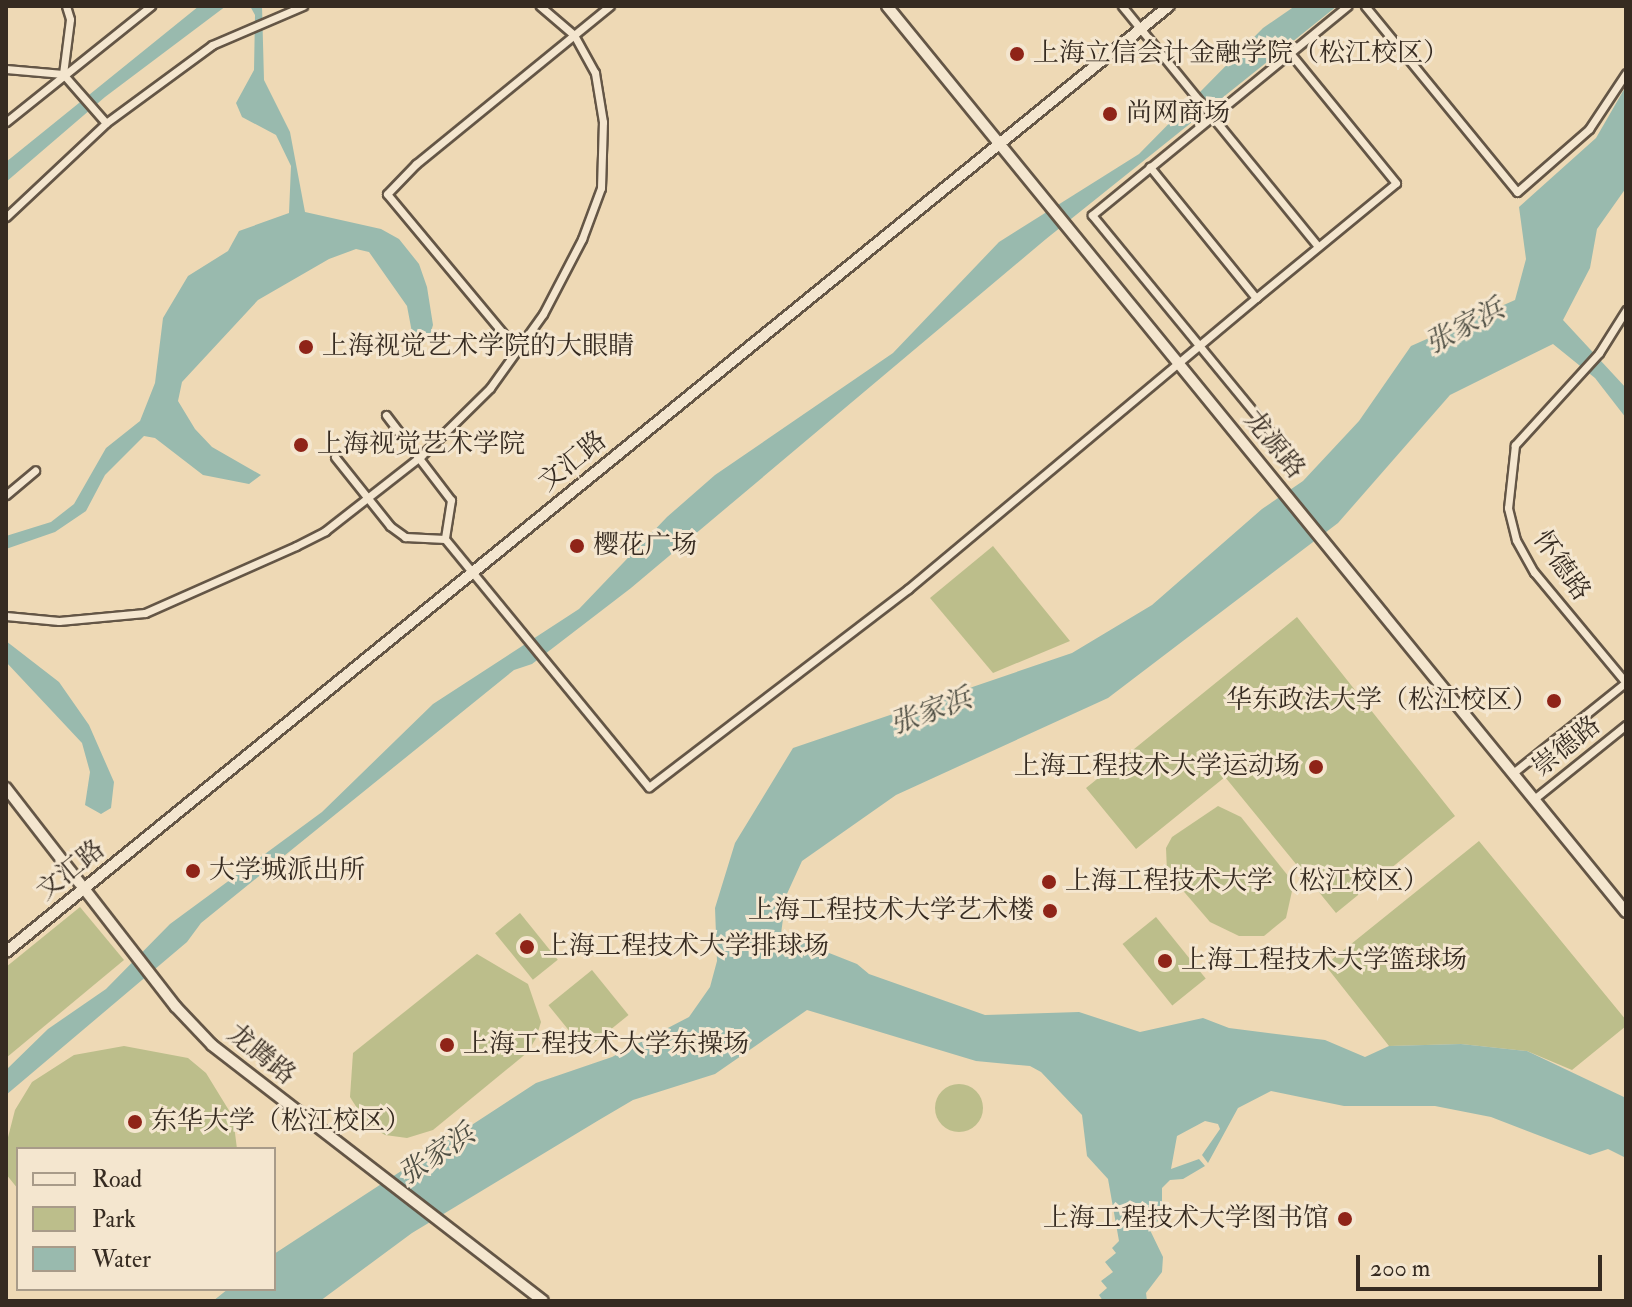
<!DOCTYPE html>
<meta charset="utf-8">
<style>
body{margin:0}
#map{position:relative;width:1632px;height:1307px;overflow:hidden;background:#eed9b5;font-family:"IM FELL Double Pica","Noto Serif SC",serif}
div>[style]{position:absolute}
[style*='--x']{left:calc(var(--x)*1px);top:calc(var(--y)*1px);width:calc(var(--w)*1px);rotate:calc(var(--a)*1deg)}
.green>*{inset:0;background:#bcbe8b;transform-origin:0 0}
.round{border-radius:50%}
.water>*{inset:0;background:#99baae}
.roads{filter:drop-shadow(2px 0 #645646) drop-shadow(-2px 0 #645646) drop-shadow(0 2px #645646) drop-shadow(0 -2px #645646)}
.minor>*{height:7px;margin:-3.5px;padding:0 3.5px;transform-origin:3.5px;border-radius:3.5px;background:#f4e6cf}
.secondary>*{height:10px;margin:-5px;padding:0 5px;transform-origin:5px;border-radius:5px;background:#f4e6cf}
.dots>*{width:22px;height:22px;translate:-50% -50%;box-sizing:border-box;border:4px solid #f4e6cf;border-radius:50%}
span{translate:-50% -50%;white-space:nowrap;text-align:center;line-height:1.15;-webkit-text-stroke:6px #f4e6cf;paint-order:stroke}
.poi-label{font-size:26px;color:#362b21}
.left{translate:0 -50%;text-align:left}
.right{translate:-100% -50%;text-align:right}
.street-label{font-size:26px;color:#362b21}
.water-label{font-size:28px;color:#4f4f44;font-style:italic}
.frame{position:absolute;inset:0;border:8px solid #362b21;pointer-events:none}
.legend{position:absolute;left:16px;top:1147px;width:260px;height:144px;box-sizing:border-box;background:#f4e6cf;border:2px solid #a89b89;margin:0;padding:10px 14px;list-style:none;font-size:24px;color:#362b21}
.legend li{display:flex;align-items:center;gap:16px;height:40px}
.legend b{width:40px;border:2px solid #a89b89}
.scale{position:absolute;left:1356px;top:1255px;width:246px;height:36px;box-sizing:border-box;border:4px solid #362b21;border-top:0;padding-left:10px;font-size:24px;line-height:28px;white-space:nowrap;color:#362b21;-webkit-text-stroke:6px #f4e6cf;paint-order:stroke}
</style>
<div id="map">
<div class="green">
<i style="clip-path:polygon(993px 546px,1070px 641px,993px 673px,930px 598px)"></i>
<i style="clip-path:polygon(1297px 617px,1455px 816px,1336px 913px,1225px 777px,1136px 849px,1086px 788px)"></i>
<i style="clip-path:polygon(1218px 806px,1241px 817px,1289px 877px,1292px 891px,1286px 918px,1264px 936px,1239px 936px,1210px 922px,1167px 872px,1166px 848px,1172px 837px)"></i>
<i style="clip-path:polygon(1479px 841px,1626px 1020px,1626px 1026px,1572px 1070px,1527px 1051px,1461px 1044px,1389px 1046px,1325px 965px)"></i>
<i style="clip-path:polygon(80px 907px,124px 960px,6px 1058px,6px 967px)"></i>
<i style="left:520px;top:913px;width:60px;height:32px;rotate:51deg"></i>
<i style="left:1156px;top:917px;width:79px;height:43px;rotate:51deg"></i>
<i style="clip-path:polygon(477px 954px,528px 984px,541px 1022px,536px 1038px,528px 1052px,433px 1130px,407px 1138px,385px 1135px,367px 1124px,350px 1097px,353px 1053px)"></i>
<i style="left:592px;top:970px;width:58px;height:56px;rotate:51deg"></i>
<i style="clip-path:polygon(124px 1046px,188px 1058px,206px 1073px,233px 1117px,237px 1149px,18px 1149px,18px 1189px,6px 1174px,6px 1145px,15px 1110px,32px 1082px,74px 1055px)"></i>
<i class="round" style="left:935px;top:1084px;width:48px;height:48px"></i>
</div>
<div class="water">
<i style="clip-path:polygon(199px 6px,226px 6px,105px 97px,6px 182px,6px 162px)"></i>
<i style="clip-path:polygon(250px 6px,262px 6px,264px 80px,290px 132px,305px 212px,381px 229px,399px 239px,419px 264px,427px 287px,433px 325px,429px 338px,420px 348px,414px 343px,407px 306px,369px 252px,356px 249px,329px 259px,258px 300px,182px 382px,178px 401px,195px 429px,212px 447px,261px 475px,249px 484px,203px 475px,155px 438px,144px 436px,105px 475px,86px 511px,55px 532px,6px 549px,6px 536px,51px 522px,74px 504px,106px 448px,140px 421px,155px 383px,163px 318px,188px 276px,228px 251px,239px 231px,289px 213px,291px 166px,276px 135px,242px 117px,236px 103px,254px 70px,255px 15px)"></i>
<i style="clip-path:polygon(1295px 6px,1337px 6px,1046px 239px,631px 588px,532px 664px,514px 670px,201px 923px,187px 942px,6px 1095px,6px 1070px,48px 1029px,106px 989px,170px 924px,322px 812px,433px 704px,579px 609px,667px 517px,715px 475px,893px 353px,999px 242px,1139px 154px,1263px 28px)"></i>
<i style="clip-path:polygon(1626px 86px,1626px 188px,1597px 229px,1590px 268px,1563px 320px,1626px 388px,1626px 418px,1595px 378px,1553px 344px,1450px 395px,1338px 523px,1108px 698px,896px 795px,802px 861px,786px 896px,781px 934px,857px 964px,869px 974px,985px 1015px,1079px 1012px,1140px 1032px,1203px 1018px,1229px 1028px,1325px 1040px,1365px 1057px,1389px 1046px,1461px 1044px,1527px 1051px,1626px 1098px,1626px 1158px,1608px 1149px,1590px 1155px,1491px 1117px,1435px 1106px,1344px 1106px,1271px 1091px,1238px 1108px,1208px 1163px,1202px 1155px,1220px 1129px,1218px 1124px,1205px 1121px,1177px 1136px,1171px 1169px,1199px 1159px,1205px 1166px,1183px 1179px,1170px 1180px,1162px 1188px,1162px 1203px,1154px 1213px,1158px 1221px,1149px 1228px,1163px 1257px,1162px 1272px,1146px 1293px,1147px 1301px,1103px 1301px,1099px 1295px,1107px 1288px,1101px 1281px,1113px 1272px,1105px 1262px,1116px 1253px,1112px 1248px,1119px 1241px,1108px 1179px,1087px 1156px,1082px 1115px,1041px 1072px,1030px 1066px,976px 1061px,807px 1010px,715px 1074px,633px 1100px,599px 1120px,412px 1233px,320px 1301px,213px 1301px,228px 1289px,274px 1289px,274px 1254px,536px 1083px,612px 1057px,689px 1017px,710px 987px,717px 961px,715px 908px,735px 843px,793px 748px,1072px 653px,1152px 605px,1262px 509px,1303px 481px,1359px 421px,1411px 346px,1515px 300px,1526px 259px,1519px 207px,1596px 138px)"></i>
<i style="clip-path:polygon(6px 641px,59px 682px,89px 725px,114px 782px,111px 808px,101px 814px,85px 805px,90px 772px,82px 743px,6px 662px)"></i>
</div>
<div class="roads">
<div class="minor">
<i style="--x:1122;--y:6;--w:310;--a:50.8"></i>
<i style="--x:1365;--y:6;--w:240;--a:50.7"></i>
<i style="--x:1517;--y:192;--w:96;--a:-41.2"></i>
<i style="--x:1589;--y:129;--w:67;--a:-56.5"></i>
<i style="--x:6;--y:69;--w:57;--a:5"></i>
<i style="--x:63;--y:74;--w:65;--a:48.7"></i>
<i style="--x:63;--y:74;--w:55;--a:-82.7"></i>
<i style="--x:70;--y:19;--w:14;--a:-107"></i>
<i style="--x:6;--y:122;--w:186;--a:-38.7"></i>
<i style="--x:6;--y:217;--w:137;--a:-43.2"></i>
<i style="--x:106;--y:123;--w:132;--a:-36.3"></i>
<i style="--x:212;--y:45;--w:99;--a:-23.2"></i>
<i style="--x:1256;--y:298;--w:181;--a:-39.4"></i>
<i style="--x:1396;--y:183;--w:168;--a:-129.2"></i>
<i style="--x:1626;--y:310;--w:51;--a:122.1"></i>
<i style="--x:1599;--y:353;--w:125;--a:132.4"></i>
<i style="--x:1515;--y:445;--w:63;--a:96.3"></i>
<i style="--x:1508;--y:508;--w:33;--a:76"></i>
<i style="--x:1516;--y:540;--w:37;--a:61"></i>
<i style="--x:1534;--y:572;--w:144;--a:50.3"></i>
<i style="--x:517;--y:350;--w:203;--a:-129.8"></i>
<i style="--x:387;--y:194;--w:42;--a:-46"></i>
<i style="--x:416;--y:164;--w:250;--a:-39.2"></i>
<i style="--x:386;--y:415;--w:107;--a:52.6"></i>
<i style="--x:451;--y:500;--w:39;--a:99"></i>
<i style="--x:1276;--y:439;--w:290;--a:-129.4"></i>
<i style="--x:1092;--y:215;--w:330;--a:-39.3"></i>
<i style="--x:335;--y:457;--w:88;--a:51.4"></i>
<i style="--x:390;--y:526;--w:19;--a:36"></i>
<i style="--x:405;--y:537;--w:40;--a:2.9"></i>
<i style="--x:445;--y:539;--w:321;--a:50.6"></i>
<i style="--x:649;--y:787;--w:326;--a:-37.4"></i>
<i style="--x:908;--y:589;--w:454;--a:-39.9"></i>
<i style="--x:1256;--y:298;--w:169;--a:-129"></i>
<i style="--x:6;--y:495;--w:38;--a:-40"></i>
<i style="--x:6;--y:616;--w:53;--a:5.4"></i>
<i style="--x:59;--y:621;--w:86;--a:-5.3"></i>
<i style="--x:145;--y:613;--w:165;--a:-23.9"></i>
<i style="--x:296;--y:546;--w:33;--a:-27"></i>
<i style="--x:325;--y:531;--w:122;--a:-38"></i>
<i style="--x:421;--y:456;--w:97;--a:-44.6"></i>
<i style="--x:490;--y:388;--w:91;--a:-54.4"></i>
<i style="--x:543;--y:314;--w:85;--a:-62.5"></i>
<i style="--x:582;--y:239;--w:54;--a:-69.6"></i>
<i style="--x:601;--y:188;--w:66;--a:-88.3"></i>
<i style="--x:603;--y:122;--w:50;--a:-99.3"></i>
<i style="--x:595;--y:73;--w:43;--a:-118.9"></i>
<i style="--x:574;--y:35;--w:45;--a:-139.5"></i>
<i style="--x:1513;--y:773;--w:145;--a:-38.8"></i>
<i style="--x:1534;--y:799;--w:118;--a:-38.8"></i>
</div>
<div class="secondary">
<i style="--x:887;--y:6;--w:1169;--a:50.8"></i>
<i style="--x:6;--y:788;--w:277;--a:52.2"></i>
<i style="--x:176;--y:1007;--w:52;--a:46.5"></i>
<i style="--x:212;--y:1045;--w:418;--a:37.7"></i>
<i style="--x:6;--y:952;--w:1499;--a:-39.13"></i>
</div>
</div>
<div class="dots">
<i style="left:1017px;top:54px;background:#8f2418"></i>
<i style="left:1110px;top:114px;background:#8f2418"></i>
<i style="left:306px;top:347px;background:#8f2418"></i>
<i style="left:301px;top:445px;background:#8f2418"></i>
<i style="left:577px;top:546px;background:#8f2418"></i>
<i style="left:1554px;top:701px;background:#8f2418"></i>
<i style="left:1316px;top:767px;background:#8f2418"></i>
<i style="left:193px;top:871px;background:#8f2418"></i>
<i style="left:1049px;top:882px;background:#8f2418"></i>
<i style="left:1050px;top:911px;background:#8f2418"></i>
<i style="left:527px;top:947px;background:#8f2418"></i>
<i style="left:1165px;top:961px;background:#8f2418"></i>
<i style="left:447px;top:1045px;background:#8f2418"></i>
<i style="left:135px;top:1122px;background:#8f2418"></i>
<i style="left:1345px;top:1219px;background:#8f2418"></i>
</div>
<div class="poi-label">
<span class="left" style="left:1033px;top:54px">上海立信会计金融学院（松江校区）</span>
<span class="left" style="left:1126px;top:114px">尚网商场</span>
<span class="left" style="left:322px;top:347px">上海视觉艺术学院的大眼睛</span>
<span class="left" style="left:317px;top:445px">上海视觉艺术学院</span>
<span class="left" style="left:593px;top:546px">樱花广场</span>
<span class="right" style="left:1538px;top:701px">华东政法大学（松江校区）</span>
<span class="right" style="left:1300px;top:767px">上海工程技术大学运动场</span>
<span class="left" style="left:209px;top:871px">大学城派出所</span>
<span class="left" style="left:1065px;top:882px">上海工程技术大学（松江校区）</span>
<span class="right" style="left:1034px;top:911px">上海工程技术大学艺术楼</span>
<span class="left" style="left:543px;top:947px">上海工程技术大学排球场</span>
<span class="left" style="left:1181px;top:961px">上海工程技术大学篮球场</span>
<span class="left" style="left:463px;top:1045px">上海工程技术大学东操场</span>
<span class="left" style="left:151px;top:1122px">东华大学（松江校区）</span>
<span class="right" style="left:1329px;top:1219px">上海工程技术大学图书馆</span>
</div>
<div class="street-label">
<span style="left:1274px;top:445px;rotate:51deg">龙源路</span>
<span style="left:573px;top:462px;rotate:-39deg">文汇路</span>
<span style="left:1561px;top:566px;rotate:55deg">怀德路</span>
<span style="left:1567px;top:747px;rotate:-39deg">崇德路</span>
<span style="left:71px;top:871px;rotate:-39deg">文汇路</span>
<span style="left:261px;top:1055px;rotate:39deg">龙腾路</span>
</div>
<div class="water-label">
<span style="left:1465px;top:327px;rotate:-28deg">张家浜</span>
<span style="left:931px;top:712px;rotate:-20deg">张家浜</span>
<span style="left:437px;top:1155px;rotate:-34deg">张家浜</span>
</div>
<div class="frame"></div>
<ul class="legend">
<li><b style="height:10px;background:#f4e6cf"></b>Road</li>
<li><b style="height:22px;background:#bcbe8b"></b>Park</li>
<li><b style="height:22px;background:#99baae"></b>Water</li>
</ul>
<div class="scale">200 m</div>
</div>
